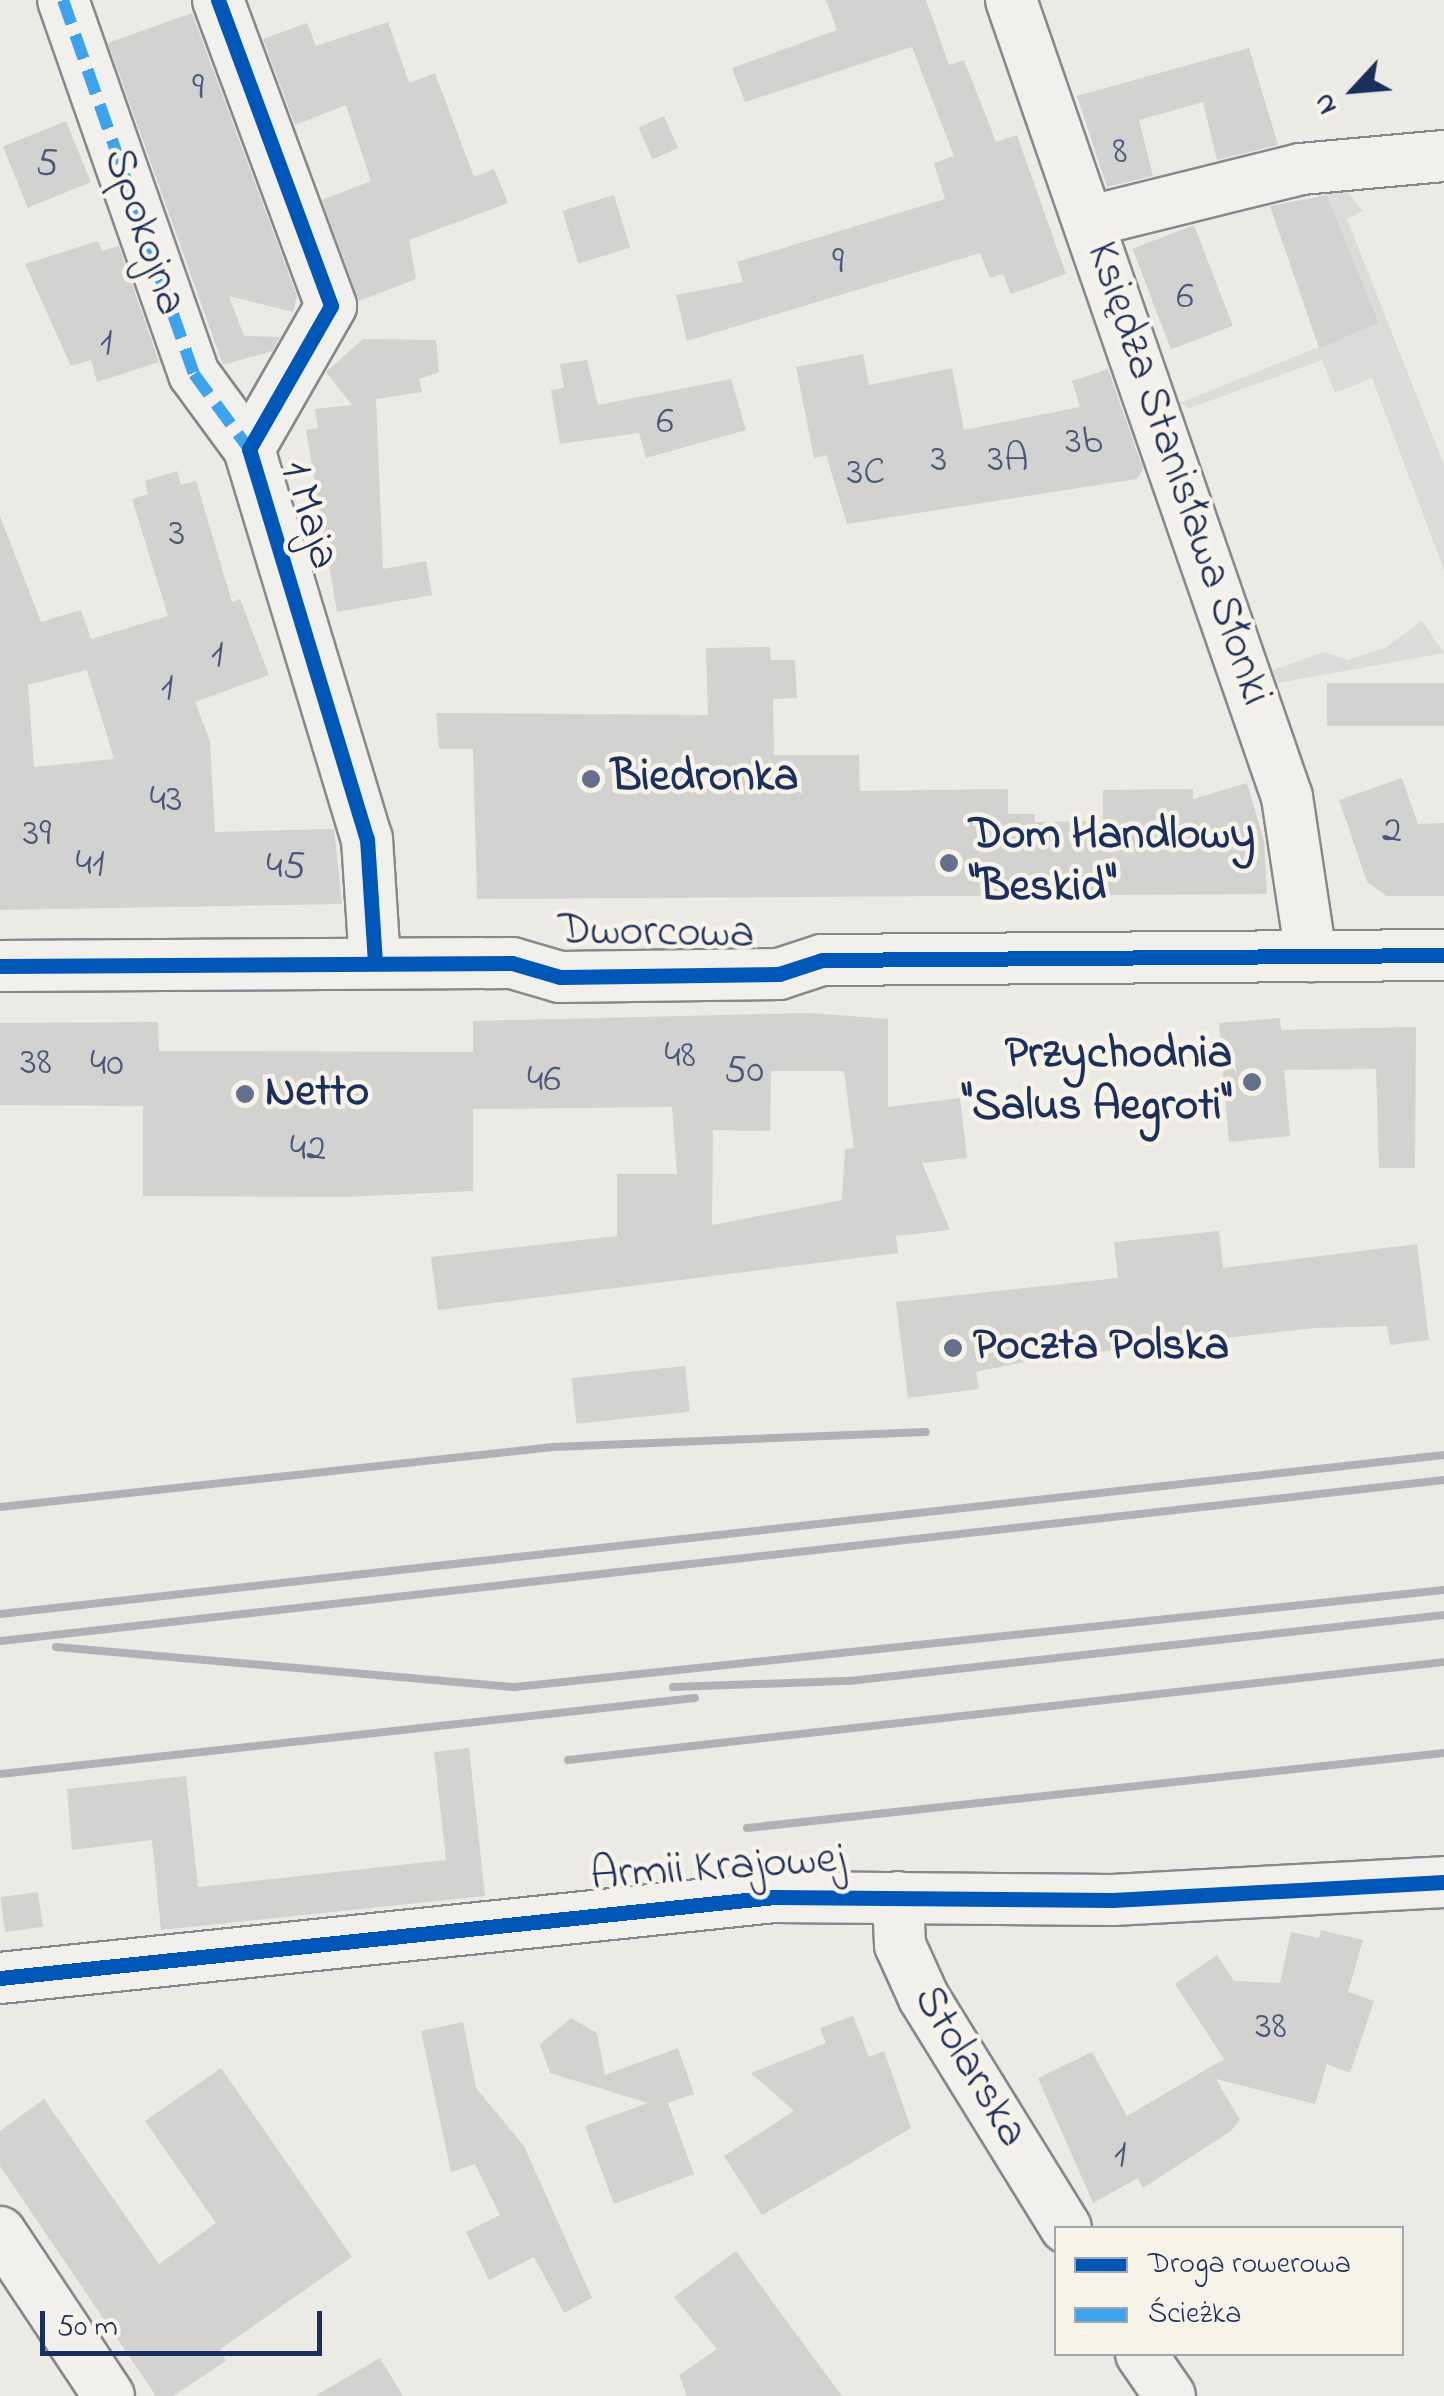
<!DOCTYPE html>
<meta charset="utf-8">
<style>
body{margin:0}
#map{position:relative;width:1444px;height:2396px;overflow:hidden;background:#ebeae5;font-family:"Indie Flower",sans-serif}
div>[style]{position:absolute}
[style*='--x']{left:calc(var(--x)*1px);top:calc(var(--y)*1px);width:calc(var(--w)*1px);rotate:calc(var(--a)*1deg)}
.green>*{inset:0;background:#dcdbd9}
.building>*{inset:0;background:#d2d2d0;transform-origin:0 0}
.roads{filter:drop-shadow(2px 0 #85888f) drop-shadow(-2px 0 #85888f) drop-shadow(0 2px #85888f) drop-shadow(0 -2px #85888f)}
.minor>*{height:50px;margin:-25px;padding:0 25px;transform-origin:25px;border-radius:25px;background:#f1f0ec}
.rail>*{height:8px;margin:-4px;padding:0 4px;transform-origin:4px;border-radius:4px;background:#b0b1b4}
.quiet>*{height:12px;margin-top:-6px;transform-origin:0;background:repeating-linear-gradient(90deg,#3da3ed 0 25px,transparent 0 37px)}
.cycleway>*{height:15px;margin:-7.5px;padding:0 7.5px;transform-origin:7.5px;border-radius:7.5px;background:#0057b8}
.dots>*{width:28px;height:28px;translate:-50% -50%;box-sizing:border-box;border:5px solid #f7f3e8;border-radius:50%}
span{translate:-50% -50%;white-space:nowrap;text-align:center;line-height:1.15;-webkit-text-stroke:9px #f7f3e8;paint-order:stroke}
.number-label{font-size:40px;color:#49587a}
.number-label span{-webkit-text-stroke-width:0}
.street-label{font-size:45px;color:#1b2f5e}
.poi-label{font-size:45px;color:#1b2f5e;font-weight:700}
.left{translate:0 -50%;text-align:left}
.right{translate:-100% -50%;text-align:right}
.legend{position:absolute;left:1054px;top:2226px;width:350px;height:130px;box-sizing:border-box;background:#f7f3e8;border:2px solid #9fa5b1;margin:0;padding:12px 18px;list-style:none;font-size:30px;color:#1b2f5e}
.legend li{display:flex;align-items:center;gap:20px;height:50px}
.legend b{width:50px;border:2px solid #9fa5b1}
.north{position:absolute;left:1304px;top:40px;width:100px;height:100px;-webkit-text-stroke:8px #f7f3e8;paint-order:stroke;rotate:244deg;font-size:28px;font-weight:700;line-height:40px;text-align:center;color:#1b2f5e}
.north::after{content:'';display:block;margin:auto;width:35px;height:45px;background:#1b2f5e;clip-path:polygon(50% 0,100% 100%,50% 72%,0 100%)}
.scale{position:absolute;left:40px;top:2311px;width:282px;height:45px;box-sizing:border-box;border:5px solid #1b2f5e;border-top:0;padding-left:12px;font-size:30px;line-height:35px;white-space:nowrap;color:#1b2f5e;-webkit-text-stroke:8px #f7f3e8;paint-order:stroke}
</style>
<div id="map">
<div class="green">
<i style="clip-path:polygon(1324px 187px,1344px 187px,1363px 211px,1347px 219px,1444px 465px,1444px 570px,1372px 378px,1335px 393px,1322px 360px,1190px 408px,1180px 403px,1379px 323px)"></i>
<i style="clip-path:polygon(1422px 621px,1444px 653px,1278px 683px,1273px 670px,1325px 652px,1347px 660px,1385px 648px)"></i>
</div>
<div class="building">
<i style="clip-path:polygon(826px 0,926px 0,949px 65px,964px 60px,996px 142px,1017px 135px,1066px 274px,1011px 294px,1003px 274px,990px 278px,980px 253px,687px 341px,676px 295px,743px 282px,737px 262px,945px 199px,934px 163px,954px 156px,912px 47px,745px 102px,732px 68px,837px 30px)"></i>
<i style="clip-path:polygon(192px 13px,297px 296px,293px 312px,229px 296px,244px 336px,280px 337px,272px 351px,223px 365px,108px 43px)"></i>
<i style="clip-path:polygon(388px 22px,409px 83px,435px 73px,474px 177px,494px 169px,508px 203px,409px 240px,416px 279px,359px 301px,322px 200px,371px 181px,346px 105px,295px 125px,263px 39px,307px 23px,316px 46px)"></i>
<i style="clip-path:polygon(1249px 48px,1278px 145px,1217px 160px,1203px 102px,1139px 120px,1153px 176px,1107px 187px,1077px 96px)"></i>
<i style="left:664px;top:116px;width:35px;height:28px;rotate:66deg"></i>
<i style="left:66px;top:121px;width:66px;height:68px;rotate:68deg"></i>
<i style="left:614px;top:195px;width:55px;height:54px;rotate:73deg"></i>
<i style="clip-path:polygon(1327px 195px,1379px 323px,1319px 348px,1270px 206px)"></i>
<i style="left:1194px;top:225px;width:108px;height:66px;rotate:69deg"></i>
<i style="clip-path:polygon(98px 241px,102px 251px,119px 246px,159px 362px,97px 382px,91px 360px,71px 366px,25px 264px)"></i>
<i style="clip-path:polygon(363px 339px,436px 340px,439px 372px,419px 379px,422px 392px,376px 399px,383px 569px,426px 561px,432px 595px,337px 612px,306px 430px,318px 428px,315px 409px,352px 405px,326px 372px)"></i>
<i style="clip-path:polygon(863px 354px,869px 385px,952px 368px,964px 430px,1080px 407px,1072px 381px,1108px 369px,1143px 469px,1137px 479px,847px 524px,826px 455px,814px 458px,796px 367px)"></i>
<i style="clip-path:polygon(587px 360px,598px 405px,731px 379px,746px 430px,646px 458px,639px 433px,560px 444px,551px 390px,564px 388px,560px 364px)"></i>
<i style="clip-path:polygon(evenodd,177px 471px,181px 485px,196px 481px,232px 602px,240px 599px,269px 675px,195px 702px,210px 741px,215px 832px,334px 829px,342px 904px,0 910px,0 516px,41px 622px,81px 610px,91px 639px,168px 616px,132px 499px,148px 494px,145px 481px,177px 471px,87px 670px,114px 759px,34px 767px,28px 685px,87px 670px)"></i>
<i style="clip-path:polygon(770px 647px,771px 660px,795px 660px,797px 698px,773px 699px,774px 755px,859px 755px,860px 791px,1008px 789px,1008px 814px,1035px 814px,1035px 822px,1103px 821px,1103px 790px,1193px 789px,1193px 799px,1247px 783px,1264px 841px,1267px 894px,477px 899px,473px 749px,439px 749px,436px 713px,708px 715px,706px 648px)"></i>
<i style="left:1444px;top:683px;width:43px;height:117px;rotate:90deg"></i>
<i style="clip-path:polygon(1402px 778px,1418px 824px,1444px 823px,1444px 896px,1387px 896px,1367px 882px,1339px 800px)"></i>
<i style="clip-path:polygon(evenodd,811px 1013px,888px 1019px,888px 1107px,960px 1098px,967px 1158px,922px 1163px,950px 1230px,896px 1236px,898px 1253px,438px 1310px,431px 1257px,617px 1236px,617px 1174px,677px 1174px,672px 1107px,473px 1109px,473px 1191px,344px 1197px,143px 1196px,143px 1106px,0 1105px,0 1023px,158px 1022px,159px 1051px,473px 1052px,473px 1021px,811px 1013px,771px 1071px,844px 1071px,854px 1148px,845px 1149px,842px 1200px,712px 1225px,713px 1130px,770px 1131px,771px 1071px)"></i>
<i style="clip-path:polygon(1280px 1018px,1281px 1030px,1416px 1027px,1415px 1168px,1379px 1168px,1376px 1069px,1284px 1070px,1290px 1136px,1229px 1142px,1219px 1023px)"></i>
<i style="clip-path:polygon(1219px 1231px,1223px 1268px,1417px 1244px,1429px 1340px,1390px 1345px,1387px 1326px,1315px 1328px,1044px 1358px,976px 1372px,979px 1389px,908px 1398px,896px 1302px,1118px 1278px,1114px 1242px)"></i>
<i style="left:685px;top:1366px;width:46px;height:114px;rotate:84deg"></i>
<i style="clip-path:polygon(469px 1748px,485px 1896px,161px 1930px,152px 1840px,72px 1850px,67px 1789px,186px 1776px,198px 1887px,446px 1860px,434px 1752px)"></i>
<i style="left:38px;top:1892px;width:35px;height:38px;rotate:82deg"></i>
<i style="clip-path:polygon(1321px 1930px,1363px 1940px,1348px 1992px,1374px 2001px,1350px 2073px,1327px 2064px,1315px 2104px,1216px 2079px,1240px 2120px,1231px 2131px,1143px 2188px,1138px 2178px,1093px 2203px,1038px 2078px,1092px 2052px,1127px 2116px,1224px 2059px,1175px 1984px,1217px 1955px,1234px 1981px,1280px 1983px,1291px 1932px,1319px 1938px)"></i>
<i style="clip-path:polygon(853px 2016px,869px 2057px,884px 2051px,911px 2128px,762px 2215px,724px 2156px,794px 2111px,751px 2073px,826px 2043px,820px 2028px)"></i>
<i style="clip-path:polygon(571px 2018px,597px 2033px,605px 2075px,678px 2048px,694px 2094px,668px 2103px,694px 2174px,614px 2204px,585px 2126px,648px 2103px,550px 2073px,540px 2044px)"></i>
<i style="clip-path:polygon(463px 2022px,476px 2088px,524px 2146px,592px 2298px,564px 2313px,534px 2257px,489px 2280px,466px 2232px,500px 2215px,475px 2164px,451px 2172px,421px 2031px)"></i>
<i style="clip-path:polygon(221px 2068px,352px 2257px,219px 2350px,226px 2361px,173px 2396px,156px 2396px,0 2166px,0 2131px,44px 2099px,159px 2264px,216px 2223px,145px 2121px)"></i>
<i style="clip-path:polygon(736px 2251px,777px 2308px,842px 2396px,687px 2396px,679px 2375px,717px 2349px,674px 2297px)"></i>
<i style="clip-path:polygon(380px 2358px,403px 2396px,315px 2396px)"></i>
</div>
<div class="roads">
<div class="minor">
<i style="--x:63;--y:0;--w:396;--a:70.7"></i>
<i style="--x:194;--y:374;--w:93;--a:53.7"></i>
<i style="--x:218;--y:0;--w:326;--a:69.7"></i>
<i style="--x:331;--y:306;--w:165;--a:119.8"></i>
<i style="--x:249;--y:449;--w:407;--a:73.2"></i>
<i style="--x:367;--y:839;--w:124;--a:86.3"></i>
<i style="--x:1011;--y:0;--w:843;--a:70.9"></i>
<i style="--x:1287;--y:797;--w:161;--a:81.4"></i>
<i style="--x:1091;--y:221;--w:216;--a:-13.9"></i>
<i style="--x:1301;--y:169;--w:144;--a:-5.2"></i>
<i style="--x:0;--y:966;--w:512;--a:-0.34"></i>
<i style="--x:512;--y:963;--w:50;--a:16.3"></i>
<i style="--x:560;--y:977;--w:219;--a:-0.8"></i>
<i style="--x:779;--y:974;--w:45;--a:-18"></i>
<i style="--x:822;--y:960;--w:622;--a:-0.46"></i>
<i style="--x:898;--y:1897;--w:48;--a:87.6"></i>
<i style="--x:900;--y:1945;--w:58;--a:65.6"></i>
<i style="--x:924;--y:1998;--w:270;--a:58.3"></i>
<i style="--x:0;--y:1978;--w:779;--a:-5.97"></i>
<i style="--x:775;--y:1897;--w:338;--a:0.5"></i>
<i style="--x:1113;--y:1900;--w:331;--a:-3.1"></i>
<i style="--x:0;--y:2232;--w:197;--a:56.4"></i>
<i style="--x:1141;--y:2354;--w:51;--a:55.4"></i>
</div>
</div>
<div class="rail">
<i style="--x:0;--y:1507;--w:556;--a:-6.19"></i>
<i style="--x:553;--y:1447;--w:373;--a:-2.3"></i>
<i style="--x:0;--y:1614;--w:1453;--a:-6.28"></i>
<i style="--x:0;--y:1641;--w:1453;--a:-6.36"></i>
<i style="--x:56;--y:1647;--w:461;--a:5"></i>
<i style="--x:515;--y:1687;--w:934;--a:-5.96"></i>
<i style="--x:673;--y:1687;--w:176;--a:-2"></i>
<i style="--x:849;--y:1681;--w:599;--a:-6.33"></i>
<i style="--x:568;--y:1760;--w:881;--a:-6.38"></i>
<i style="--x:0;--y:1774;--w:699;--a:-6.24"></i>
<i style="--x:747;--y:1828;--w:701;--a:-6.14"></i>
</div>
<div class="quiet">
<i style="--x:63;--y:0;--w:396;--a:70.7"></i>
<i style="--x:194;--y:374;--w:93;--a:53.7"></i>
</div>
<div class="cycleway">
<i style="--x:218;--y:0;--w:326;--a:69.7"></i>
<i style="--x:331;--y:306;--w:165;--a:119.8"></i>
<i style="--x:249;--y:449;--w:407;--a:73.2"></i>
<i style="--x:367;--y:839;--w:124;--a:86.3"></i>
<i style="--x:0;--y:966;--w:512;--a:-0.34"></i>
<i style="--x:512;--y:963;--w:50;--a:16.3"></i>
<i style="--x:560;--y:977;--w:219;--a:-0.8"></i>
<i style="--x:779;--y:974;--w:45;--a:-18"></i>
<i style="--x:822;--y:960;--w:622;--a:-0.46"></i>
<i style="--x:0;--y:1978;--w:779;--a:-5.97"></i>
<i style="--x:775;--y:1897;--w:338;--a:0.5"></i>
<i style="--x:1113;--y:1900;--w:331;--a:-3.1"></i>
</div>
<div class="dots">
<i style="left:591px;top:779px;background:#64708d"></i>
<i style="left:949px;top:863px;background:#64708d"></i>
<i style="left:1252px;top:1082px;background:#64708d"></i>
<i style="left:245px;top:1094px;background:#64708d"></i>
<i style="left:953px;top:1348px;background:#64708d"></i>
</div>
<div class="number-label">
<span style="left:198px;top:89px">9</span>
<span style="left:1120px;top:153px">8</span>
<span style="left:47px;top:165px">5</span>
<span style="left:838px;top:263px">9</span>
<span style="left:1185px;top:298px">6</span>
<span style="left:106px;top:344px">1</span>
<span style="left:665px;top:423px">6</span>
<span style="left:1084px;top:443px">3b</span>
<span style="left:939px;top:461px">3</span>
<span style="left:1008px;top:461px">3A</span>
<span style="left:866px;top:474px">3C</span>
<span style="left:177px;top:535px">3</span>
<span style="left:217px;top:656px">1</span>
<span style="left:167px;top:689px">1</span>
<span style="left:166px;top:801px">43</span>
<span style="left:1392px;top:832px">2</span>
<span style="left:37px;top:835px">39</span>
<span style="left:90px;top:865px">41</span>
<span style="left:286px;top:868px">45</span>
<span style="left:680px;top:1057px">48</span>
<span style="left:36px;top:1064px">38</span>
<span style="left:107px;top:1065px">40</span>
<span style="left:744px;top:1072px">50</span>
<span style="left:544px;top:1081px">46</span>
<span style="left:308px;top:1150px">42</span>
<span style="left:1271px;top:2028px">38</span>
<span style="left:1120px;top:2156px">1</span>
</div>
<div class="street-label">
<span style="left:143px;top:232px;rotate:71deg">Spokojna</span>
<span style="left:1177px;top:474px;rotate:71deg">Księdza Stanisława Słonki</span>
<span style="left:308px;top:515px;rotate:73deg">1 Maja</span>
<span style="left:656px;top:934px;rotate:1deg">Dworcowa</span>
<span style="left:718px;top:1869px;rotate:-4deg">Armii Krajowej</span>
<span style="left:969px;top:2067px;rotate:59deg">Stolarska</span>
</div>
<div class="poi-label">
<span class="left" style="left:611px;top:779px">Biedronka</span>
<span class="left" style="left:969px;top:863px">Dom Handlowy<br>"Beskid"</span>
<span class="right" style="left:1232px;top:1082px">Przychodnia<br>"Salus Aegroti"</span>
<span class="left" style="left:265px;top:1094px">Netto</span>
<span class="left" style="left:973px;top:1348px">Poczta Polska</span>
</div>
<ul class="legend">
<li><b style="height:12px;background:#0057b8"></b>Droga rowerowa</li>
<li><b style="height:12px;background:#3da3ed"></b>Ścieżka</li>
</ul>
<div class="north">N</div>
<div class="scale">50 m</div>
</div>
